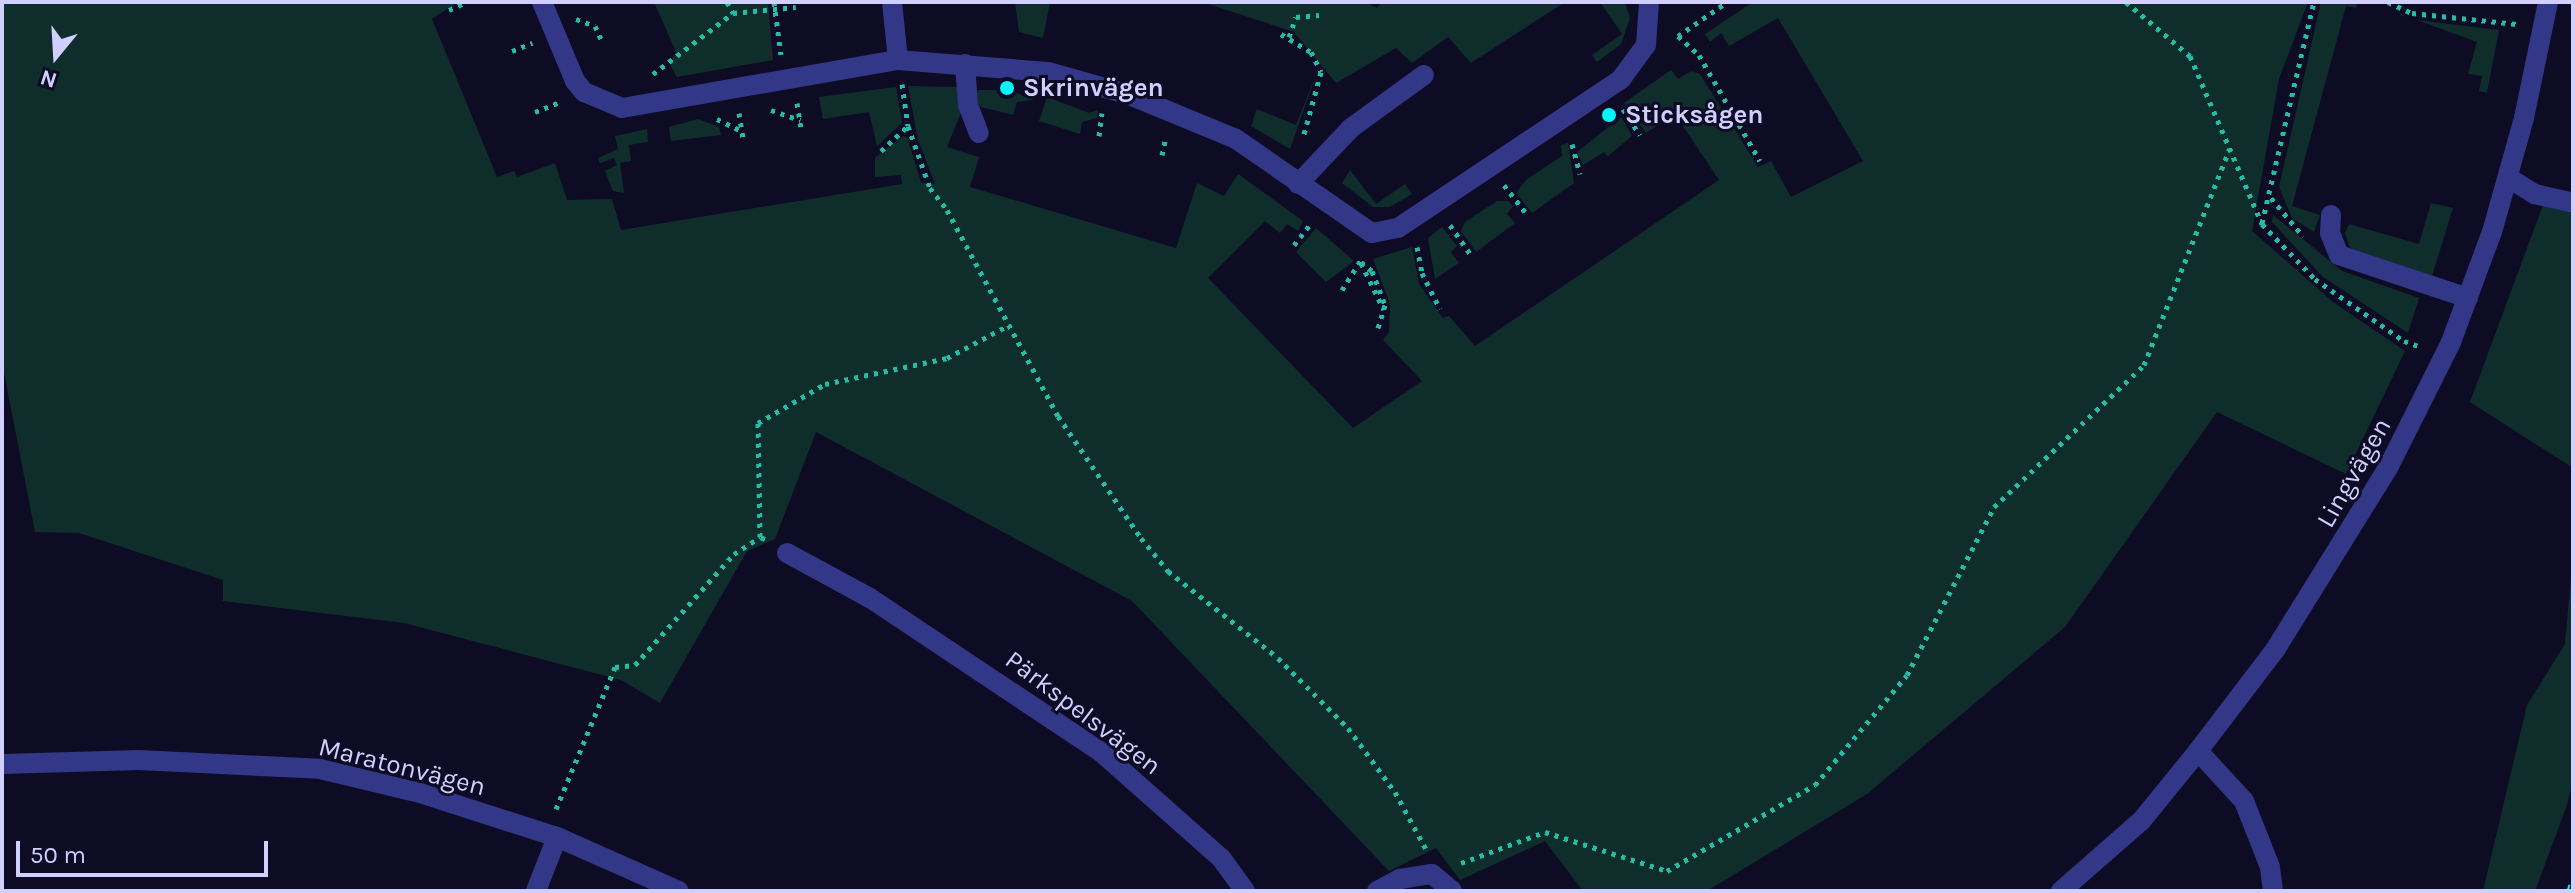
<!DOCTYPE html>
<meta charset="utf-8">
<style>
body{margin:0}
#map{position:relative;width:2575px;height:893px;overflow:hidden;background:#0e0c24;font-family:Karla,sans-serif}
div>[style]{position:absolute}
[style*='--x']{left:calc(var(--x)*1px);top:calc(var(--y)*1px);width:calc(var(--w)*1px);rotate:calc(var(--a)*1deg)}
.green>*{inset:0;background:#0f2e2b}
.path>*{height:5px;margin-top:-2.5px;transform-origin:0;background:repeating-linear-gradient(90deg,#24bea8 0 4px,transparent 0 10px)}
.minor>*{height:20px;margin:-10px;padding:0 10px;transform-origin:10px;border-radius:10px;background:#333787}
.rail>*{height:9px;margin-top:-4.5px;transform-origin:0;background:repeating-linear-gradient(90deg,#0e0c24 0 18px,#00f6fa 0 36px);box-sizing:border-box;border-block:2px solid #00f6fa}
.dots>*{width:22px;height:22px;translate:-50% -50%;box-sizing:border-box;border:4px solid #0e0c24;border-radius:50%}
span{translate:-50% -50%;white-space:nowrap;text-align:center;line-height:1.15;-webkit-text-stroke:6px #0e0c24;paint-order:stroke}
.poi-label{font-size:26px;color:#d1cfff;font-weight:700}
.left{translate:0 -50%;text-align:left}
.street-label{font-size:26px;color:#d1cfff}
.frame{position:absolute;inset:0;border:4px solid #d1cfff;pointer-events:none}
.north{position:absolute;left:16px;top:16px;width:80px;height:80px;-webkit-text-stroke:6px #0e0c24;paint-order:stroke;rotate:198deg;font-size:22px;font-weight:700;line-height:32px;text-align:center;color:#d1cfff}
.north::after{content:'';display:block;margin:auto;width:28px;height:36px;background:#d1cfff;clip-path:polygon(50% 0,100% 100%,50% 72%,0 100%)}
.scale{position:absolute;left:16px;top:841px;width:252px;height:36px;box-sizing:border-box;border:4px solid #d1cfff;border-top:0;padding-left:10px;font-size:24px;line-height:28px;white-space:nowrap;color:#d1cfff;-webkit-text-stroke:6px #0e0c24;paint-order:stroke}
</style>
<div id="map">
<div class="green">
<i style="clip-path:polygon(2px 2px,458px 2px,432px 19px,497px 177px,514px 171px,517px 177px,555px 163px,567px 200px,612px 199px,621px 230px,902px 184px,901px 175px,875px 177px,875px 158px,903px 136px,907px 137px,921px 182px,935px 184px,918px 140px,908px 86px,962px 87px,964px 105px,947px 147px,979px 157px,970px 187px,1176px 248px,1197px 183px,1224px 196px,1238px 174px,1303px 221px,1298px 231px,1287px 224px,1280px 233px,1265px 221px,1208px 278px,1353px 428px,1422px 381px,1383px 340px,1389px 332px,1390px 304px,1373px 259px,1412px 247px,1419px 284px,1443px 318px,1449px 316px,1475px 346px,1719px 180px,1675px 114px,1646px 133px,1624px 103px,1671px 70px,1678px 79px,1691px 71px,1700px 74px,1758px 167px,1771px 161px,1791px 197px,1863px 161px,1778px 18px,1729px 46px,1721px 33px,1710px 42px,1705px 34px,1753px 2px,2308px 2px,2279px 79px,2252px 231px,2333px 302px,2405px 351px,2346px 474px,2217px 412px,2065px 627px,1867px 794px,1707px 891px,1583px 891px,1545px 841px,1460px 880px,1436px 848px,1389px 871px,1132px 601px,816px 432px,775px 539px,747px 551px,660px 703px,621px 680px,404px 623px,223px 601px,223px 580px,79px 533px,35px 532px,2px 362px)"></i>
<i style="clip-path:polygon(654px 2px,768px 2px,773px 60px,677px 77px,668px 61px,677px 54px)"></i>
<i style="clip-path:polygon(1015px 2px,1050px 2px,1043px 38px,1019px 32px)"></i>
<i style="clip-path:polygon(1202px 2px,1365px 2px,1377px 8px,1381px 2px,1565px 2px,1471px 63px,1448px 37px,1412px 63px,1396px 48px,1336px 83px,1294px 32px)"></i>
<i style="clip-path:polygon(1600px 2px,1625px 2px,1630px 18px,1621px 44px,1597px 62px,1592px 55px,1622px 34px)"></i>
<i style="clip-path:polygon(2321px 2px,2357px 2px,2356px 8px,2346px 6px,2292px 206px,2320px 215px,2314px 232px,2292px 218px,2279px 187px)"></i>
<i style="clip-path:polygon(2417px 20px,2499px 30px,2487px 93px,2479px 91px,2482px 76px,2468px 74px,2477px 42px)"></i>
<i style="clip-path:polygon(1316px 75px,1290px 149px,1251px 126px,1257px 109px,1296px 125px)"></i>
<i style="clip-path:polygon(896px 87px,902px 123px,877px 146px,869px 112px,823px 119px,819px 97px)"></i>
<i style="clip-path:polygon(978px 90px,1011px 90px,1027px 98px,1028px 93px,1033px 100px,1017px 102px,1013px 115px,981px 107px,975px 99px)"></i>
<i style="clip-path:polygon(1047px 97px,1089px 113px,1098px 110px,1097px 118px,1082px 122px,1080px 134px,1039px 121px)"></i>
<i style="clip-path:polygon(1621px 117px,1632px 136px,1608px 156px,1604px 152px,1583px 165px,1577px 152px)"></i>
<i style="clip-path:polygon(698px 119px,719px 127px,721px 135px,671px 141px,669px 127px)"></i>
<i style="clip-path:polygon(647px 129px,648px 142px,629px 145px,631px 161px,620px 163px,624px 193px,613px 191px,605px 171px,617px 165px,614px 158px,600px 163px,598px 158px,618px 149px,615px 136px)"></i>
<i style="clip-path:polygon(1568px 143px,1574px 183px,1532px 213px,1516px 193px,1527px 179px,1562px 156px,1561px 145px)"></i>
<i style="clip-path:polygon(1350px 170px,1376px 204px,1405px 184px,1412px 194px,1390px 207px,1373px 207px,1342px 183px)"></i>
<i style="clip-path:polygon(1497px 201px,1508px 201px,1513px 206px,1507px 214px,1515px 223px,1476px 252px,1461px 231px,1465px 222px)"></i>
<i style="clip-path:polygon(2431px 203px,2453px 208px,2432px 276px,2350px 248px,2345px 233px,2349px 224px,2419px 244px)"></i>
<i style="clip-path:polygon(2543px 205px,2573px 213px,2573px 468px,2470px 402px)"></i>
<i style="clip-path:polygon(2273px 215px,2342px 271px,2419px 298px,2408px 333px,2323px 277px,2272px 222px)"></i>
<i style="clip-path:polygon(1442px 227px,1457px 246px,1451px 252px,1459px 263px,1435px 279px,1428px 238px)"></i>
<i style="clip-path:polygon(1316px 228px,1354px 261px,1326px 282px,1296px 252px)"></i>
<i style="clip-path:polygon(2573px 554px,2573px 780px,2567px 805px,2535px 891px,2483px 891px,2527px 705px,2565px 644px)"></i>
</div>
<div class="path">
<i style="--x:727;--y:2;--w:13;--a:61"></i>
<i style="--x:733;--y:13;--w:63;--a:-5.4"></i>
<i style="--x:774;--y:2;--w:53;--a:82.5"></i>
<i style="--x:2126;--y:2;--w:84;--a:40.2"></i>
<i style="--x:2190;--y:56;--w:183;--a:66.8"></i>
<i style="--x:2262;--y:224;--w:76;--a:46.1"></i>
<i style="--x:2315;--y:279;--w:108;--a:34.9"></i>
<i style="--x:2404;--y:341;--w:18;--a:19"></i>
<i style="--x:2388;--y:2;--w:26;--a:25"></i>
<i style="--x:2412;--y:13;--w:105;--a:6"></i>
<i style="--x:449;--y:10;--w:19;--a:-25"></i>
<i style="--x:576;--y:19;--w:20;--a:20"></i>
<i style="--x:595;--y:26;--w:19;--a:65"></i>
<i style="--x:1281;--y:34;--w:35;--a:31"></i>
<i style="--x:1311;--y:52;--w:22;--a:63"></i>
<i style="--x:1321;--y:72;--w:68;--a:105.3"></i>
<i style="--x:1678;--y:36;--w:28;--a:42"></i>
<i style="--x:1699;--y:55;--w:122;--a:60.1"></i>
<i style="--x:1678;--y:36;--w:60;--a:-34.8"></i>
<i style="--x:1289;--y:37;--w:21;--a:-71"></i>
<i style="--x:1296;--y:17;--w:23;--a:-5"></i>
<i style="--x:512;--y:51;--w:22;--a:-22"></i>
<i style="--x:653;--y:74;--w:101;--a:-37.3"></i>
<i style="--x:902;--y:84;--w:42;--a:81.9"></i>
<i style="--x:908;--y:126;--w:66;--a:70.5"></i>
<i style="--x:930;--y:188;--w:28;--a:52"></i>
<i style="--x:947;--y:210;--w:234;--a:61.7"></i>
<i style="--x:1058;--y:416;--w:148;--a:55.8"></i>
<i style="--x:1141;--y:538;--w:43;--a:50.7"></i>
<i style="--x:1168;--y:571;--w:140;--a:38.3"></i>
<i style="--x:1278;--y:658;--w:99;--a:45"></i>
<i style="--x:1348;--y:728;--w:79;--a:53.7"></i>
<i style="--x:1395;--y:792;--w:67;--a:61.5"></i>
<i style="--x:797;--y:103;--w:24;--a:81"></i>
<i style="--x:1623;--y:109;--w:31;--a:57"></i>
<i style="--x:771;--y:110;--w:31;--a:19"></i>
<i style="--x:535;--y:112;--w:27;--a:-22"></i>
<i style="--x:739;--y:113;--w:25;--a:81"></i>
<i style="--x:717;--y:119;--w:28;--a:26"></i>
<i style="--x:1099;--y:136;--w:23;--a:-83"></i>
<i style="--x:1572;--y:144;--w:31;--a:75"></i>
<i style="--x:881;--y:151;--w:37;--a:-43"></i>
<i style="--x:1162;--y:155;--w:19;--a:-78"></i>
<i style="--x:1504;--y:185;--w:36;--a:52"></i>
<i style="--x:2271;--y:198;--w:50;--a:49.9"></i>
<i style="--x:2262;--y:223;--w:227;--a:-76.8"></i>
<i style="--x:1450;--y:225;--w:35;--a:55"></i>
<i style="--x:1294;--y:245;--w:28;--a:-52"></i>
<i style="--x:1417;--y:247;--w:26;--a:79"></i>
<i style="--x:1422;--y:273;--w:40;--a:63.4"></i>
<i style="--x:1361;--y:262;--w:14;--a:39"></i>
<i style="--x:1372;--y:271;--w:36;--a:69"></i>
<i style="--x:1385;--y:305;--w:24;--a:107"></i>
<i style="--x:1361;--y:263;--w:52;--a:63.9"></i>
<i style="--x:1342;--y:290;--w:36;--a:-58"></i>
<i style="--x:765;--y:539;--w:5;--a:-158"></i>
<i style="--x:760;--y:537;--w:114;--a:-91"></i>
<i style="--x:758;--y:423;--w:78;--a:-30.2"></i>
<i style="--x:825;--y:384;--w:125;--a:-12"></i>
<i style="--x:947;--y:358;--w:70;--a:-28"></i>
<i style="--x:556;--y:809;--w:154;--a:-67.4"></i>
<i style="--x:615;--y:667;--w:20;--a:-6"></i>
<i style="--x:635;--y:665;--w:149;--a:-48.3"></i>
<i style="--x:734;--y:554;--w:31;--a:-33"></i>
<i style="--x:1461;--y:863;--w:90;--a:-20.3"></i>
<i style="--x:1545;--y:832;--w:128;--a:17.7"></i>
<i style="--x:1667;--y:871;--w:171;--a:-30.2"></i>
<i style="--x:1815;--y:785;--w:143;--a:-50.1"></i>
<i style="--x:1907;--y:675;--w:189;--a:-62.6"></i>
<i style="--x:1994;--y:507;--w:207;--a:-43.4"></i>
<i style="--x:2144;--y:365;--w:233;--a:-68.4"></i>
</div>
<div class="minor">
<i style="--x:542;--y:2;--w:86;--a:67.3"></i>
<i style="--x:575;--y:81;--w:14;--a:51"></i>
<i style="--x:584;--y:92;--w:41;--a:22.8"></i>
<i style="--x:622;--y:108;--w:280;--a:-9.9"></i>
<i style="--x:898;--y:60;--w:150;--a:4.6"></i>
<i style="--x:1048;--y:72;--w:82;--a:15.6"></i>
<i style="--x:1127;--y:94;--w:118;--a:22.4"></i>
<i style="--x:1236;--y:139;--w:165;--a:34.7"></i>
<i style="--x:1372;--y:233;--w:26;--a:-11"></i>
<i style="--x:1398;--y:228;--w:268;--a:-33.7"></i>
<i style="--x:1621;--y:79;--w:42;--a:-53.7"></i>
<i style="--x:1646;--y:45;--w:43;--a:-86"></i>
<i style="--x:892;--y:2;--w:58;--a:84.1"></i>
<i style="--x:965;--y:64;--w:41;--a:85.8"></i>
<i style="--x:968;--y:105;--w:30;--a:69"></i>
<i style="--x:2509;--y:178;--w:31;--a:32"></i>
<i style="--x:2535;--y:194;--w:39;--a:13"></i>
<i style="--x:1298;--y:184;--w:77;--a:-46.6"></i>
<i style="--x:1351;--y:128;--w:90;--a:-36"></i>
<i style="--x:2331;--y:215;--w:18;--a:93"></i>
<i style="--x:2330;--y:233;--w:24;--a:68"></i>
<i style="--x:2339;--y:255;--w:136;--a:18.4"></i>
<i style="--x:787;--y:553;--w:94;--a:28.5"></i>
<i style="--x:870;--y:598;--w:278;--a:33.7"></i>
<i style="--x:1101;--y:752;--w:160;--a:41.5"></i>
<i style="--x:1221;--y:858;--w:41;--a:54"></i>
<i style="--x:2198;--y:751;--w:68;--a:47.4"></i>
<i style="--x:2244;--y:801;--w:71;--a:68.5"></i>
<i style="--x:2270;--y:867;--w:24;--a:83"></i>
<i style="--x:2;--y:764;--w:137;--a:-1.7"></i>
<i style="--x:139;--y:760;--w:181;--a:2.8"></i>
<i style="--x:320;--y:769;--w:103;--a:13.5"></i>
<i style="--x:420;--y:793;--w:144;--a:17.8"></i>
<i style="--x:557;--y:837;--w:133;--a:23.9"></i>
<i style="--x:536;--y:891;--w:58;--a:-68.7"></i>
<i style="--x:1377;--y:891;--w:26;--a:-28"></i>
<i style="--x:1400;--y:879;--w:32;--a:-9"></i>
<i style="--x:1432;--y:874;--w:26;--a:40"></i>
<i style="--x:2061;--y:891;--w:108;--a:-41.2"></i>
<i style="--x:2142;--y:820;--w:89;--a:-50.9"></i>
<i style="--x:2198;--y:751;--w:127;--a:-52.7"></i>
<i style="--x:2275;--y:650;--w:214;--a:-58.2"></i>
<i style="--x:2388;--y:468;--w:141;--a:-63.4"></i>
<i style="--x:2451;--y:342;--w:117;--a:-69.6"></i>
<i style="--x:2492;--y:232;--w:118;--a:-74.3"></i>
<i style="--x:2524;--y:118;--w:118;--a:-78.3"></i>
</div>
<div class="rail">
<i style="--x:2571;--y:891;--w:6;--a:-72"></i>
</div>
<div class="dots">
<i style="left:1007px;top:88px;background:#00f6fa"></i>
<i style="left:1609px;top:115px;background:#00f6fa"></i>
</div>
<div class="poi-label">
<span class="left" style="left:1023px;top:88px">Skrinvägen</span>
<span class="left" style="left:1625px;top:115px">Sticksågen</span>
</div>
<div class="street-label">
<span style="left:2354px;top:473px;rotate:-60deg">Lingvägen</span>
<span style="left:1083px;top:713px;rotate:37deg">Pärkspelsvägen</span>
<span style="left:402px;top:767px;rotate:14deg">Maratonvägen</span>
</div>
<div class="frame"></div>
<div class="north">N</div>
<div class="scale">50 m</div>
</div>
